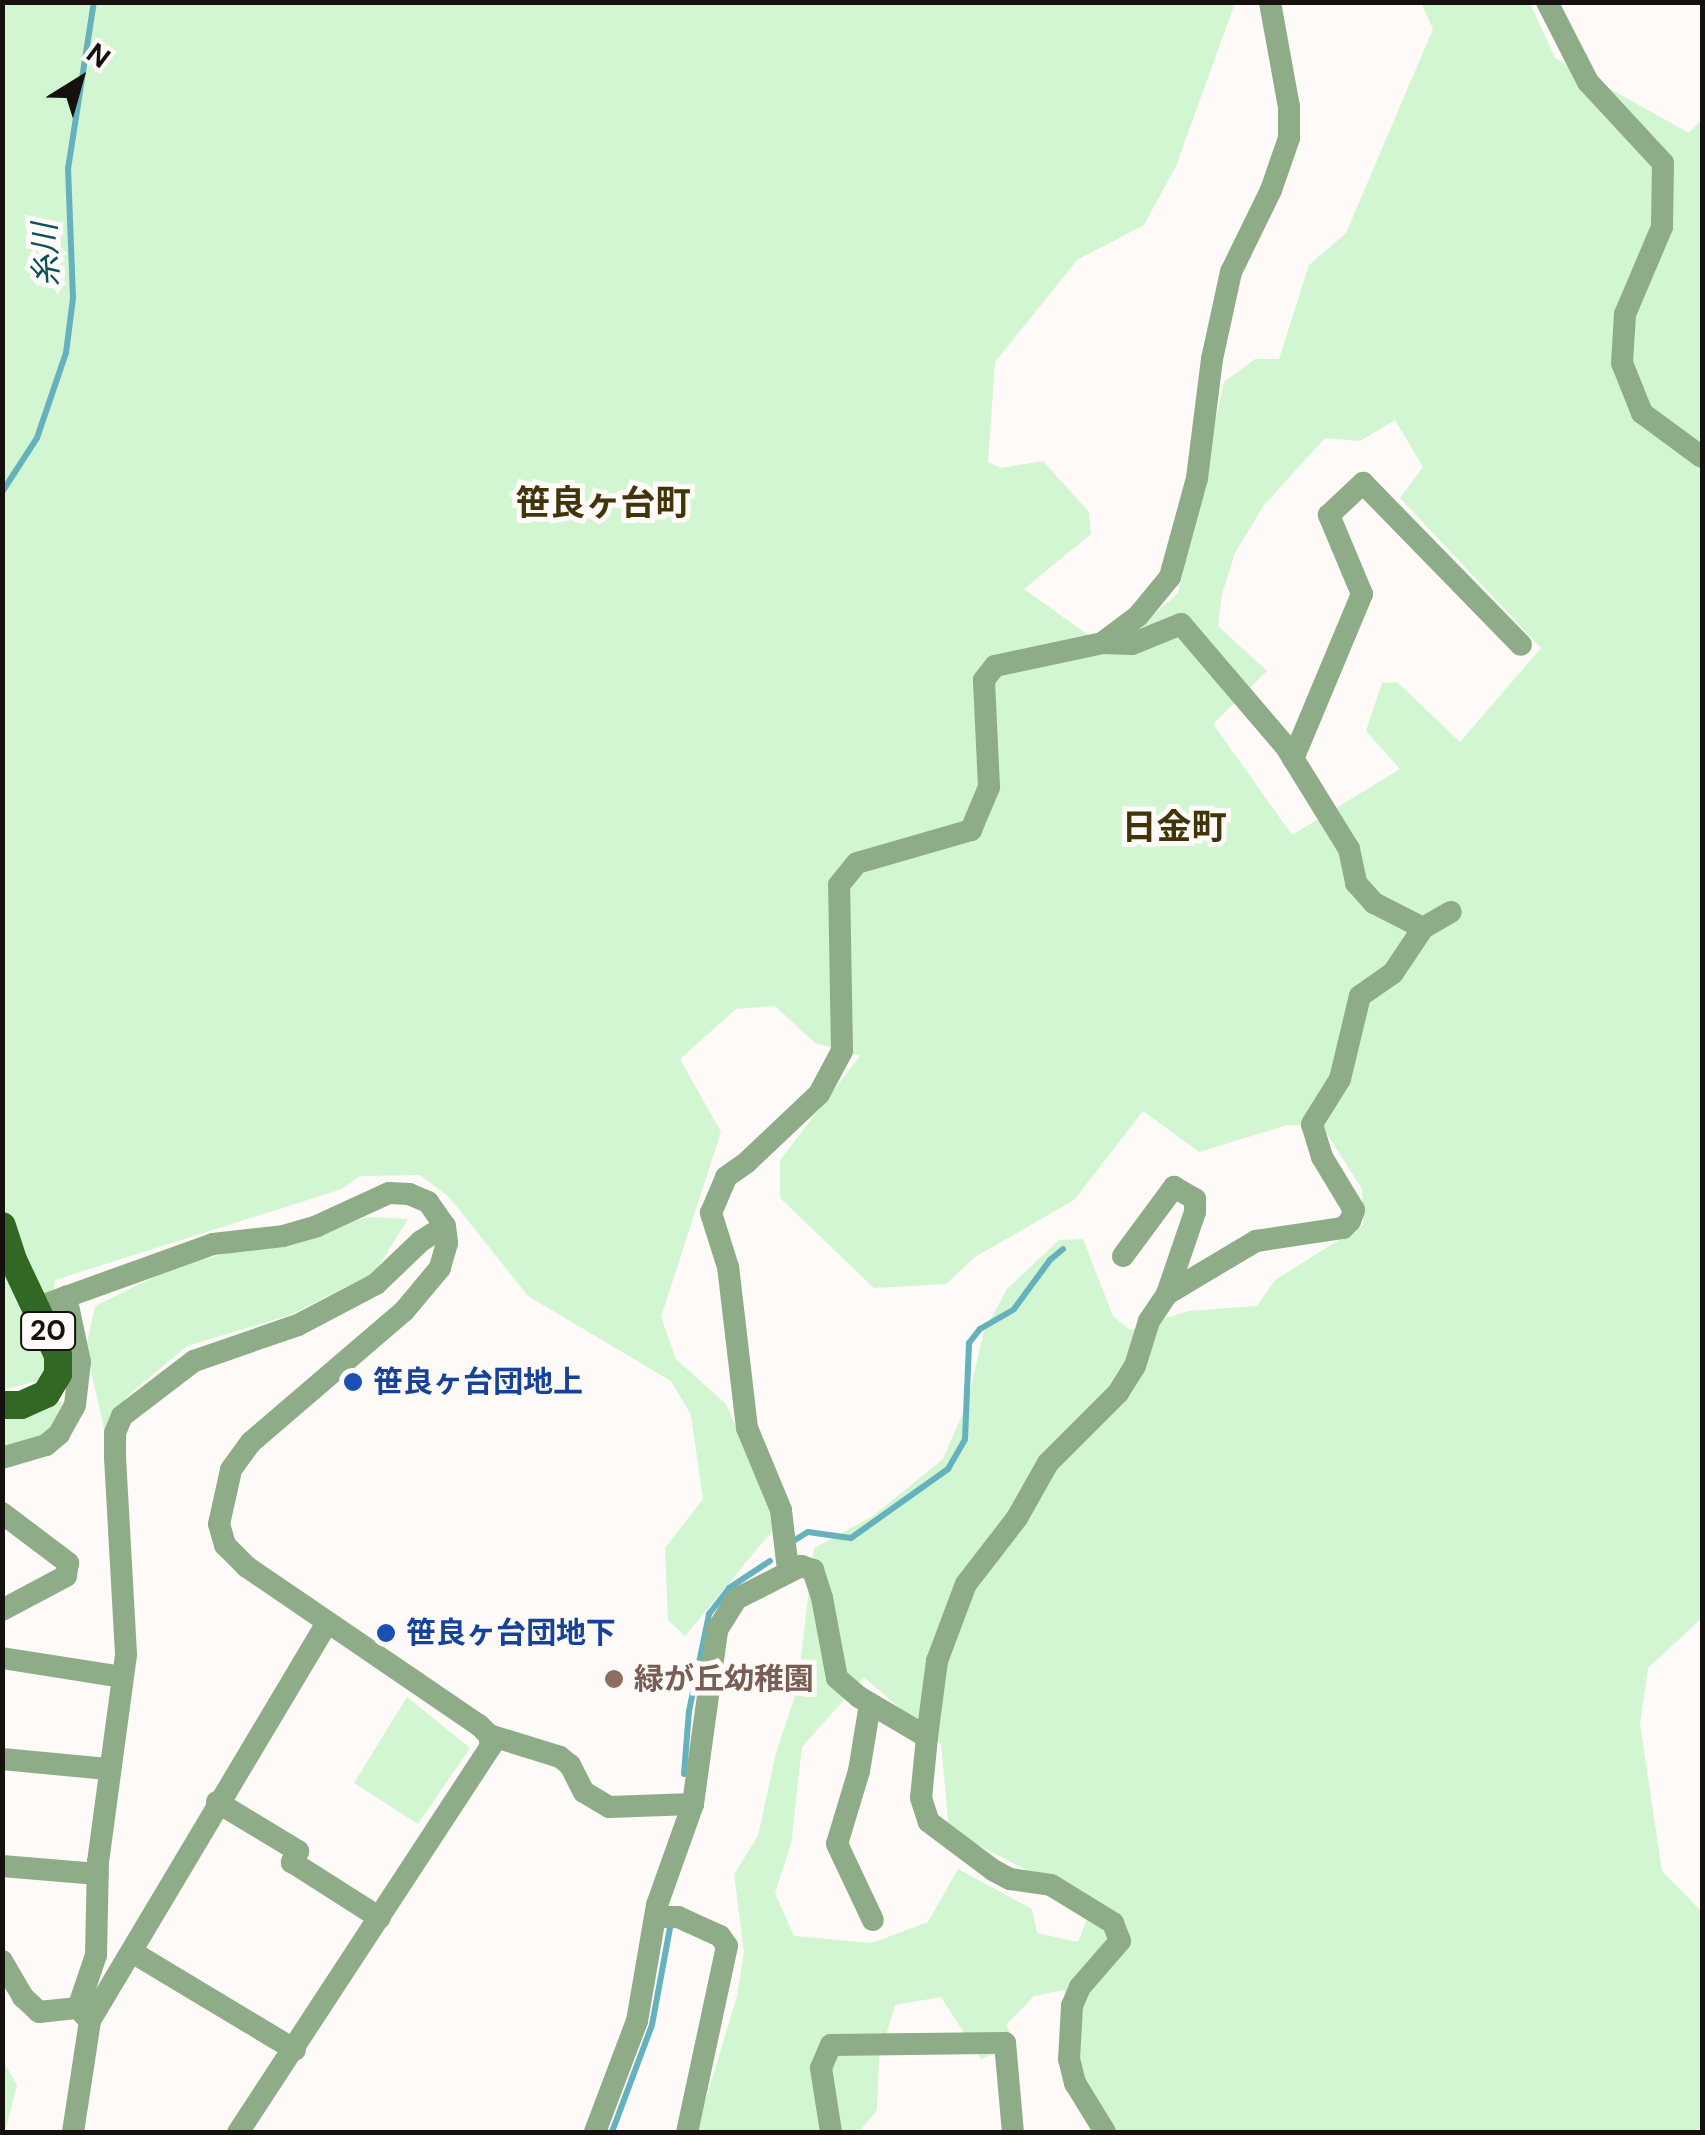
<!DOCTYPE html>
<meta charset="utf-8">
<style>
body{margin:0}
#map{position:relative;width:1705px;height:2135px;overflow:hidden;background:#fdfaf8;font-family:"DM Sans","Noto Sans JP",sans-serif}
div>[style]{position:absolute}
[style*='--x']{left:calc(var(--x)*1px);top:calc(var(--y)*1px);width:calc(var(--w)*1px);rotate:calc(var(--a)*1deg)}
.green>*{inset:0;background:#d2f6d2}
.stream>*{height:6px;margin:-3px;padding:0 3px;transform-origin:3px;border-radius:3px;background:#65b2be}
.minor>*{height:22px;margin:-11px;padding:0 11px;transform-origin:11px;border-radius:11px;background:#8eac87}
.major>*{height:28px;margin:-14px;padding:0 14px;transform-origin:14px;border-radius:14px;background:#316823}
.dots>*{width:28px;height:28px;translate:-50% -50%;box-sizing:border-box;border:5px solid #fdfaf8;border-radius:50%}
span{translate:-50% -50%;white-space:nowrap;text-align:center;line-height:1.15;-webkit-text-stroke:10px #fdfaf8;paint-order:stroke}
.shield-label span{padding:2px 8px;background:#fdfaf8;border:2px solid;border-radius:8px;-webkit-text-stroke-width:0}
.shield-label{font-size:28px;color:#16110e;font-weight:700}
.transit-label{font-size:30px;color:#164399;font-weight:700}
.left{translate:0 -50%;text-align:left}
.education-label{font-size:30px;color:#785e54;font-weight:700}
.water-label{font-size:32px;color:#0c515a;font-style:italic}
.quarter-label{font-size:35px;color:#42340a;font-weight:700}
.frame{position:absolute;inset:0;border:5px solid #16110e;pointer-events:none}
.north{position:absolute;left:30px;top:30px;width:100px;height:100px;-webkit-text-stroke:8px #fdfaf8;paint-order:stroke;rotate:37deg;font-size:28px;font-weight:700;line-height:40px;text-align:center;color:#16110e}
.north::after{content:'';display:block;margin:auto;width:35px;height:45px;background:#16110e;clip-path:polygon(50% 0,100% 100%,50% 72%,0 100%)}
</style>
<div id="map">
<div class="green">
<i style="clip-path:polygon(evenodd,3px 3px,1235px 3px,1176px 166px,1144px 225px,1077px 260px,995px 362px,988px 462px,1001px 468px,1043px 461px,1089px 512px,1091px 534px,1024px 589px,1112px 652px,1178px 593px,1224px 382px,1255px 359px,1279px 359px,1309px 265px,1346px 233px,1433px 29px,1421px 3px,1530px 3px,1555px 58px,1689px 133px,1702px 119px,1702px 1618px,1648px 1668px,1640px 1724px,1662px 1871px,1702px 1912px,1702px 2132px,1111px 2132px,1071px 2066px,1074px 1998px,1064px 1990px,1034px 1996px,1006px 2025px,1017px 2046px,981px 2059px,941px 1997px,895px 2005px,879px 2059px,877px 2110px,859px 2132px,696px 2132px,737px 1996px,744px 1952px,734px 1874px,758px 1836px,776px 1753px,797px 1690px,814px 1548px,873px 1516px,943px 1459px,967px 1403px,984px 1331px,1007px 1289px,1059px 1240px,1083px 1239px,1113px 1316px,1130px 1330px,1188px 1311px,1257px 1306px,1275px 1280px,1363px 1225px,1362px 1189px,1322px 1126px,1288px 1125px,1199px 1152px,1143px 1111px,1074px 1200px,975px 1257px,946px 1284px,874px 1288px,780px 1198px,780px 1160px,860px 1056px,815px 1043px,775px 1006px,736px 1009px,680px 1059px,721px 1132px,661px 1317px,676px 1359px,726px 1404px,766px 1495px,773px 1530px,685px 1636px,668px 1620px,665px 1548px,703px 1499px,691px 1415px,671px 1381px,528px 1296px,449px 1197px,420px 1175px,360px 1176px,342px 1189px,55px 1280px,44px 1379px,3px 1390px,3px 3px,1395px 420px,1423px 467px,1400px 498px,1541px 648px,1460px 742px,1397px 682px,1382px 683px,1366px 731px,1400px 769px,1292px 835px,1213px 724px,1267px 671px,1218px 626px,1222px 594px,1235px 553px,1264px 505px,1325px 438px,1360px 441px,1395px 420px,3px 3px,864px 1677px,941px 1744px,949px 1830px,1093px 1904px,1078px 1942px,1037px 1933px,1032px 1909px,958px 1869px,928px 1922px,872px 1943px,794px 1936px,775px 1893px,791px 1844px,802px 1747px,864px 1677px)"></i>
<i style="clip-path:polygon(369px 1217px,408px 1219px,375px 1272px,290px 1315px,187px 1346px,126px 1397px,106px 1438px,86px 1348px,95px 1306px,177px 1266px)"></i>
<i style="clip-path:polygon(64px 1401px,50px 1430px,3px 1461px,3px 1413px,18px 1416px)"></i>
<i style="clip-path:polygon(407px 1697px,470px 1748px,418px 1824px,354px 1783px)"></i>
<i style="clip-path:polygon(3px 2061px,17px 2085px,5px 2132px,2px 2132px)"></i>
</div>
<div class="stream">
<i style="--x:2;--y:492;--w:64;--a:-57.1"></i>
<i style="--x:37;--y:438;--w:90;--a:-71.2"></i>
<i style="--x:66;--y:353;--w:55;--a:-82.7"></i>
<i style="--x:73;--y:298;--w:129;--a:-92.2"></i>
<i style="--x:68;--y:169;--w:169;--a:-81.2"></i>
<i style="--x:795;--y:1540;--w:15;--a:-32"></i>
<i style="--x:808;--y:1532;--w:43;--a:7.9"></i>
<i style="--x:851;--y:1538;--w:119;--a:-35.4"></i>
<i style="--x:948;--y:1469;--w:34;--a:-60"></i>
<i style="--x:965;--y:1439;--w:96;--a:-87.6"></i>
<i style="--x:969;--y:1343;--w:18;--a:-52"></i>
<i style="--x:980;--y:1329;--w:39;--a:-30"></i>
<i style="--x:1014;--y:1309;--w:61;--a:-53.7"></i>
<i style="--x:1050;--y:1260;--w:17;--a:-40"></i>
<i style="--x:684;--y:1774;--w:63;--a:-85.5"></i>
<i style="--x:689;--y:1711;--w:99;--a:-78.3"></i>
<i style="--x:709;--y:1614;--w:33;--a:-52"></i>
<i style="--x:729;--y:1588;--w:49;--a:-33.4"></i>
<i style="--x:612;--y:2132;--w:114;--a:-69.5"></i>
<i style="--x:652;--y:2025;--w:99;--a:-79.5"></i>
</div>
<div class="minor">
<i style="--x:1547;--y:2;--w:90;--a:62.9"></i>
<i style="--x:1588;--y:82;--w:110;--a:47.2"></i>
<i style="--x:1663;--y:163;--w:64;--a:90.9"></i>
<i style="--x:1662;--y:227;--w:95;--a:113"></i>
<i style="--x:1625;--y:314;--w:49;--a:93.5"></i>
<i style="--x:1622;--y:363;--w:54;--a:68.2"></i>
<i style="--x:1642;--y:413;--w:74;--a:36.3"></i>
<i style="--x:1102;--y:643;--w:45;--a:-36.9"></i>
<i style="--x:1138;--y:616;--w:50;--a:-50.6"></i>
<i style="--x:1170;--y:577;--w:103;--a:-74.7"></i>
<i style="--x:1197;--y:478;--w:120;--a:-82.8"></i>
<i style="--x:1212;--y:359;--w:89;--a:-77.7"></i>
<i style="--x:1231;--y:272;--w:91;--a:-64"></i>
<i style="--x:1271;--y:190;--w:55;--a:-70.9"></i>
<i style="--x:1289;--y:138;--w:31;--a:-90"></i>
<i style="--x:1289;--y:107;--w:107;--a:-100.3"></i>
<i style="--x:1293;--y:759;--w:179;--a:-67.3"></i>
<i style="--x:1362;--y:594;--w:86;--a:-112.7"></i>
<i style="--x:1329;--y:515;--w:47;--a:-43.3"></i>
<i style="--x:1363;--y:483;--w:226;--a:45.7"></i>
<i style="--x:1123;--y:1256;--w:86;--a:-53.5"></i>
<i style="--x:1174;--y:1187;--w:24;--a:30"></i>
<i style="--x:1195;--y:1199;--w:13;--a:90"></i>
<i style="--x:1195;--y:1212;--w:87;--a:108.9"></i>
<i style="--x:38;--y:1307;--w:186;--a:-19.8"></i>
<i style="--x:213;--y:1244;--w:70;--a:-6.5"></i>
<i style="--x:283;--y:1236;--w:35;--a:-16"></i>
<i style="--x:317;--y:1226;--w:79;--a:-24.6"></i>
<i style="--x:389;--y:1193;--w:20;--a:3"></i>
<i style="--x:409;--y:1194;--w:21;--a:23"></i>
<i style="--x:428;--y:1202;--w:29;--a:55"></i>
<i style="--x:445;--y:1226;--w:17;--a:83"></i>
<i style="--x:447;--y:1243;--w:26;--a:106"></i>
<i style="--x:440;--y:1268;--w:56;--a:129.9"></i>
<i style="--x:404;--y:1311;--w:201;--a:139.4"></i>
<i style="--x:251;--y:1442;--w:34;--a:126"></i>
<i style="--x:231;--y:1470;--w:55;--a:102.5"></i>
<i style="--x:219;--y:1524;--w:22;--a:74"></i>
<i style="--x:225;--y:1545;--w:31;--a:45"></i>
<i style="--x:247;--y:1567;--w:281;--a:34.3"></i>
<i style="--x:479;--y:1725;--w:14;--a:45"></i>
<i style="--x:489;--y:1735;--w:11;--a:80"></i>
<i style="--x:491;--y:1746;--w:462;--a:123.2"></i>
<i style="--x:2;--y:1458;--w:46;--a:-16.5"></i>
<i style="--x:46;--y:1445;--w:17;--a:-40"></i>
<i style="--x:59;--y:1434;--w:33;--a:-61"></i>
<i style="--x:75;--y:1405;--w:43;--a:-83.4"></i>
<i style="--x:80;--y:1362;--w:67;--a:-102"></i>
<i style="--x:2;--y:1513;--w:83;--a:37.1"></i>
<i style="--x:68;--y:1563;--w:13;--a:99"></i>
<i style="--x:66;--y:1576;--w:72;--a:152"></i>
<i style="--x:788;--y:1570;--w:60;--a:-96.7"></i>
<i style="--x:781;--y:1510;--w:89;--a:-112.5"></i>
<i style="--x:747;--y:1428;--w:162;--a:-96.7"></i>
<i style="--x:728;--y:1267;--w:57;--a:-107.5"></i>
<i style="--x:711;--y:1213;--w:39;--a:-67"></i>
<i style="--x:726;--y:1177;--w:24;--a:-35"></i>
<i style="--x:746;--y:1163;--w:100;--a:-43.4"></i>
<i style="--x:819;--y:1094;--w:49;--a:-61.9"></i>
<i style="--x:842;--y:1051;--w:166;--a:-91"></i>
<i style="--x:839;--y:885;--w:28;--a:-51"></i>
<i style="--x:857;--y:863;--w:119;--a:-16.1"></i>
<i style="--x:971;--y:830;--w:47;--a:-67.3"></i>
<i style="--x:989;--y:787;--w:107;--a:-92.7"></i>
<i style="--x:984;--y:680;--w:18;--a:-52"></i>
<i style="--x:995;--y:666;--w:109;--a:-12.1"></i>
<i style="--x:1102;--y:643;--w:30;--a:2"></i>
<i style="--x:1132;--y:644;--w:53;--a:-22.2"></i>
<i style="--x:1181;--y:624;--w:162;--a:49.5"></i>
<i style="--x:1286;--y:747;--w:120;--a:58.3"></i>
<i style="--x:1349;--y:849;--w:35;--a:78"></i>
<i style="--x:1356;--y:883;--w:27;--a:48"></i>
<i style="--x:1374;--y:903;--w:55;--a:27"></i>
<i style="--x:1423;--y:928;--w:32;--a:-30"></i>
<i style="--x:327;--y:1623;--w:463;--a:120.8"></i>
<i style="--x:90;--y:2021;--w:18;--a:-133"></i>
<i style="--x:78;--y:2008;--w:56;--a:-71.2"></i>
<i style="--x:96;--y:1955;--w:93;--a:-88.8"></i>
<i style="--x:98;--y:1862;--w:210;--a:-82.3"></i>
<i style="--x:126;--y:1654;--w:197;--a:-93.2"></i>
<i style="--x:115;--y:1457;--w:24;--a:-90"></i>
<i style="--x:115;--y:1433;--w:18;--a:-68"></i>
<i style="--x:122;--y:1416;--w:91;--a:-37.4"></i>
<i style="--x:194;--y:1361;--w:110;--a:-19.1"></i>
<i style="--x:298;--y:1325;--w:88;--a:-27.7"></i>
<i style="--x:376;--y:1284;--w:62;--a:-43.7"></i>
<i style="--x:421;--y:1241;--w:28;--a:-32"></i>
<i style="--x:2;--y:1658;--w:121;--a:9"></i>
<i style="--x:870;--y:1704;--w:68;--a:99.3"></i>
<i style="--x:859;--y:1771;--w:76;--a:106.8"></i>
<i style="--x:837;--y:1844;--w:84;--a:64.7"></i>
<i style="--x:489;--y:1735;--w:74;--a:17.2"></i>
<i style="--x:560;--y:1757;--w:13;--a:39"></i>
<i style="--x:570;--y:1765;--w:30;--a:63"></i>
<i style="--x:584;--y:1792;--w:29;--a:31"></i>
<i style="--x:609;--y:1807;--w:84;--a:-2"></i>
<i style="--x:927;--y:1737;--w:77;--a:-82.5"></i>
<i style="--x:937;--y:1661;--w:82;--a:-69.4"></i>
<i style="--x:966;--y:1584;--w:83;--a:-52.3"></i>
<i style="--x:1017;--y:1518;--w:63;--a:-60.6"></i>
<i style="--x:1048;--y:1463;--w:99;--a:-45"></i>
<i style="--x:1118;--y:1393;--w:32;--a:-58"></i>
<i style="--x:1135;--y:1366;--w:47;--a:-72.7"></i>
<i style="--x:1149;--y:1321;--w:32;--a:-56"></i>
<i style="--x:1167;--y:1294;--w:104;--a:-30.8"></i>
<i style="--x:1256;--y:1241;--w:88;--a:-8.5"></i>
<i style="--x:1343;--y:1228;--w:10;--a:-45"></i>
<i style="--x:1350;--y:1221;--w:12;--a:-70"></i>
<i style="--x:1354;--y:1210;--w:62;--a:-121.1"></i>
<i style="--x:1322;--y:1157;--w:34;--a:-107"></i>
<i style="--x:1312;--y:1124;--w:53;--a:-58.1"></i>
<i style="--x:1340;--y:1079;--w:85;--a:-76.5"></i>
<i style="--x:1360;--y:996;--w:40;--a:-34.9"></i>
<i style="--x:1393;--y:973;--w:54;--a:-56.3"></i>
<i style="--x:2;--y:1759;--w:106;--a:5.4"></i>
<i style="--x:217;--y:1802;--w:95;--a:31.2"></i>
<i style="--x:298;--y:1851;--w:13;--a:119"></i>
<i style="--x:292;--y:1862;--w:104;--a:32.5"></i>
<i style="--x:2;--y:1866;--w:96;--a:4.8"></i>
<i style="--x:656;--y:1917;--w:22;--a:0"></i>
<i style="--x:678;--y:1917;--w:46;--a:24.3"></i>
<i style="--x:720;--y:1936;--w:12;--a:55"></i>
<i style="--x:727;--y:1946;--w:190;--a:102.1"></i>
<i style="--x:132;--y:1952;--w:190;--a:31"></i>
<i style="--x:2;--y:1961;--w:42;--a:59.7"></i>
<i style="--x:23;--y:1997;--w:22;--a:43"></i>
<i style="--x:39;--y:2012;--w:39;--a:-6"></i>
<i style="--x:73;--y:2132;--w:112;--a:-81.3"></i>
<i style="--x:595;--y:2132;--w:119;--a:-69.3"></i>
<i style="--x:637;--y:2021;--w:118;--a:-80.2"></i>
<i style="--x:657;--y:1905;--w:107;--a:-70.4"></i>
<i style="--x:693;--y:1804;--w:176;--a:-82.1"></i>
<i style="--x:717;--y:1630;--w:36;--a:-58"></i>
<i style="--x:736;--y:1599;--w:73;--a:-26.9"></i>
<i style="--x:801;--y:1566;--w:13;--a:18"></i>
<i style="--x:813;--y:1570;--w:29;--a:72"></i>
<i style="--x:822;--y:1598;--w:81;--a:79.4"></i>
<i style="--x:837;--y:1678;--w:29;--a:41"></i>
<i style="--x:859;--y:1697;--w:79;--a:30.5"></i>
<i style="--x:927;--y:1737;--w:61;--a:95.6"></i>
<i style="--x:921;--y:1798;--w:25;--a:72"></i>
<i style="--x:929;--y:1822;--w:80;--a:36.9"></i>
<i style="--x:993;--y:1870;--w:19;--a:28"></i>
<i style="--x:1010;--y:1879;--w:41;--a:8.3"></i>
<i style="--x:1051;--y:1885;--w:73;--a:31.5"></i>
<i style="--x:1113;--y:1923;--w:19;--a:69"></i>
<i style="--x:1120;--y:1941;--w:61;--a:131"></i>
<i style="--x:1080;--y:1987;--w:21;--a:113"></i>
<i style="--x:1072;--y:2006;--w:53;--a:93.2"></i>
<i style="--x:1069;--y:2059;--w:25;--a:76"></i>
<i style="--x:1075;--y:2083;--w:57;--a:58.5"></i>
<i style="--x:831;--y:2132;--w:65;--a:-98.9"></i>
<i style="--x:821;--y:2068;--w:25;--a:-67"></i>
<i style="--x:831;--y:2045;--w:174;--a:-0.7"></i>
<i style="--x:1005;--y:2043;--w:89;--a:84.9"></i>
</div>
<div class="major">
<i style="--x:2;--y:1226;--w:36;--a:72"></i>
<i style="--x:13;--y:1260;--w:105;--a:64.7"></i>
<i style="--x:58;--y:1355;--w:19;--a:90"></i>
<i style="--x:58;--y:1374;--w:23;--a:121"></i>
<i style="--x:46;--y:1394;--w:27;--a:156"></i>
<i style="--x:21;--y:1405;--w:19;--a:180"></i>
</div>
<div class="dots">
<i style="left:353px;top:1382px;background:#1a4fb4"></i>
<i style="left:386px;top:1633px;background:#1a4fb4"></i>
<i style="left:614px;top:1679px;background:#8d6e63"></i>
</div>
<div class="shield-label">
<span style="left:48px;top:1331px">20</span>
</div>
<div class="transit-label">
<span class="left" style="left:373px;top:1382px">笹良ヶ台団地上</span>
<span class="left" style="left:406px;top:1633px">笹良ヶ台団地下</span>
</div>
<div class="education-label">
<span class="left" style="left:634px;top:1679px">緑が丘幼稚園</span>
</div>
<div class="water-label">
<span style="left:46px;top:255px;rotate:-92deg">糸川</span>
</div>
<div class="quarter-label">
<span style="left:603px;top:503px">笹良ヶ台町</span>
<span style="left:1174px;top:827px">日金町</span>
</div>
<div class="frame"></div>
<div class="north">N</div>
</div>
